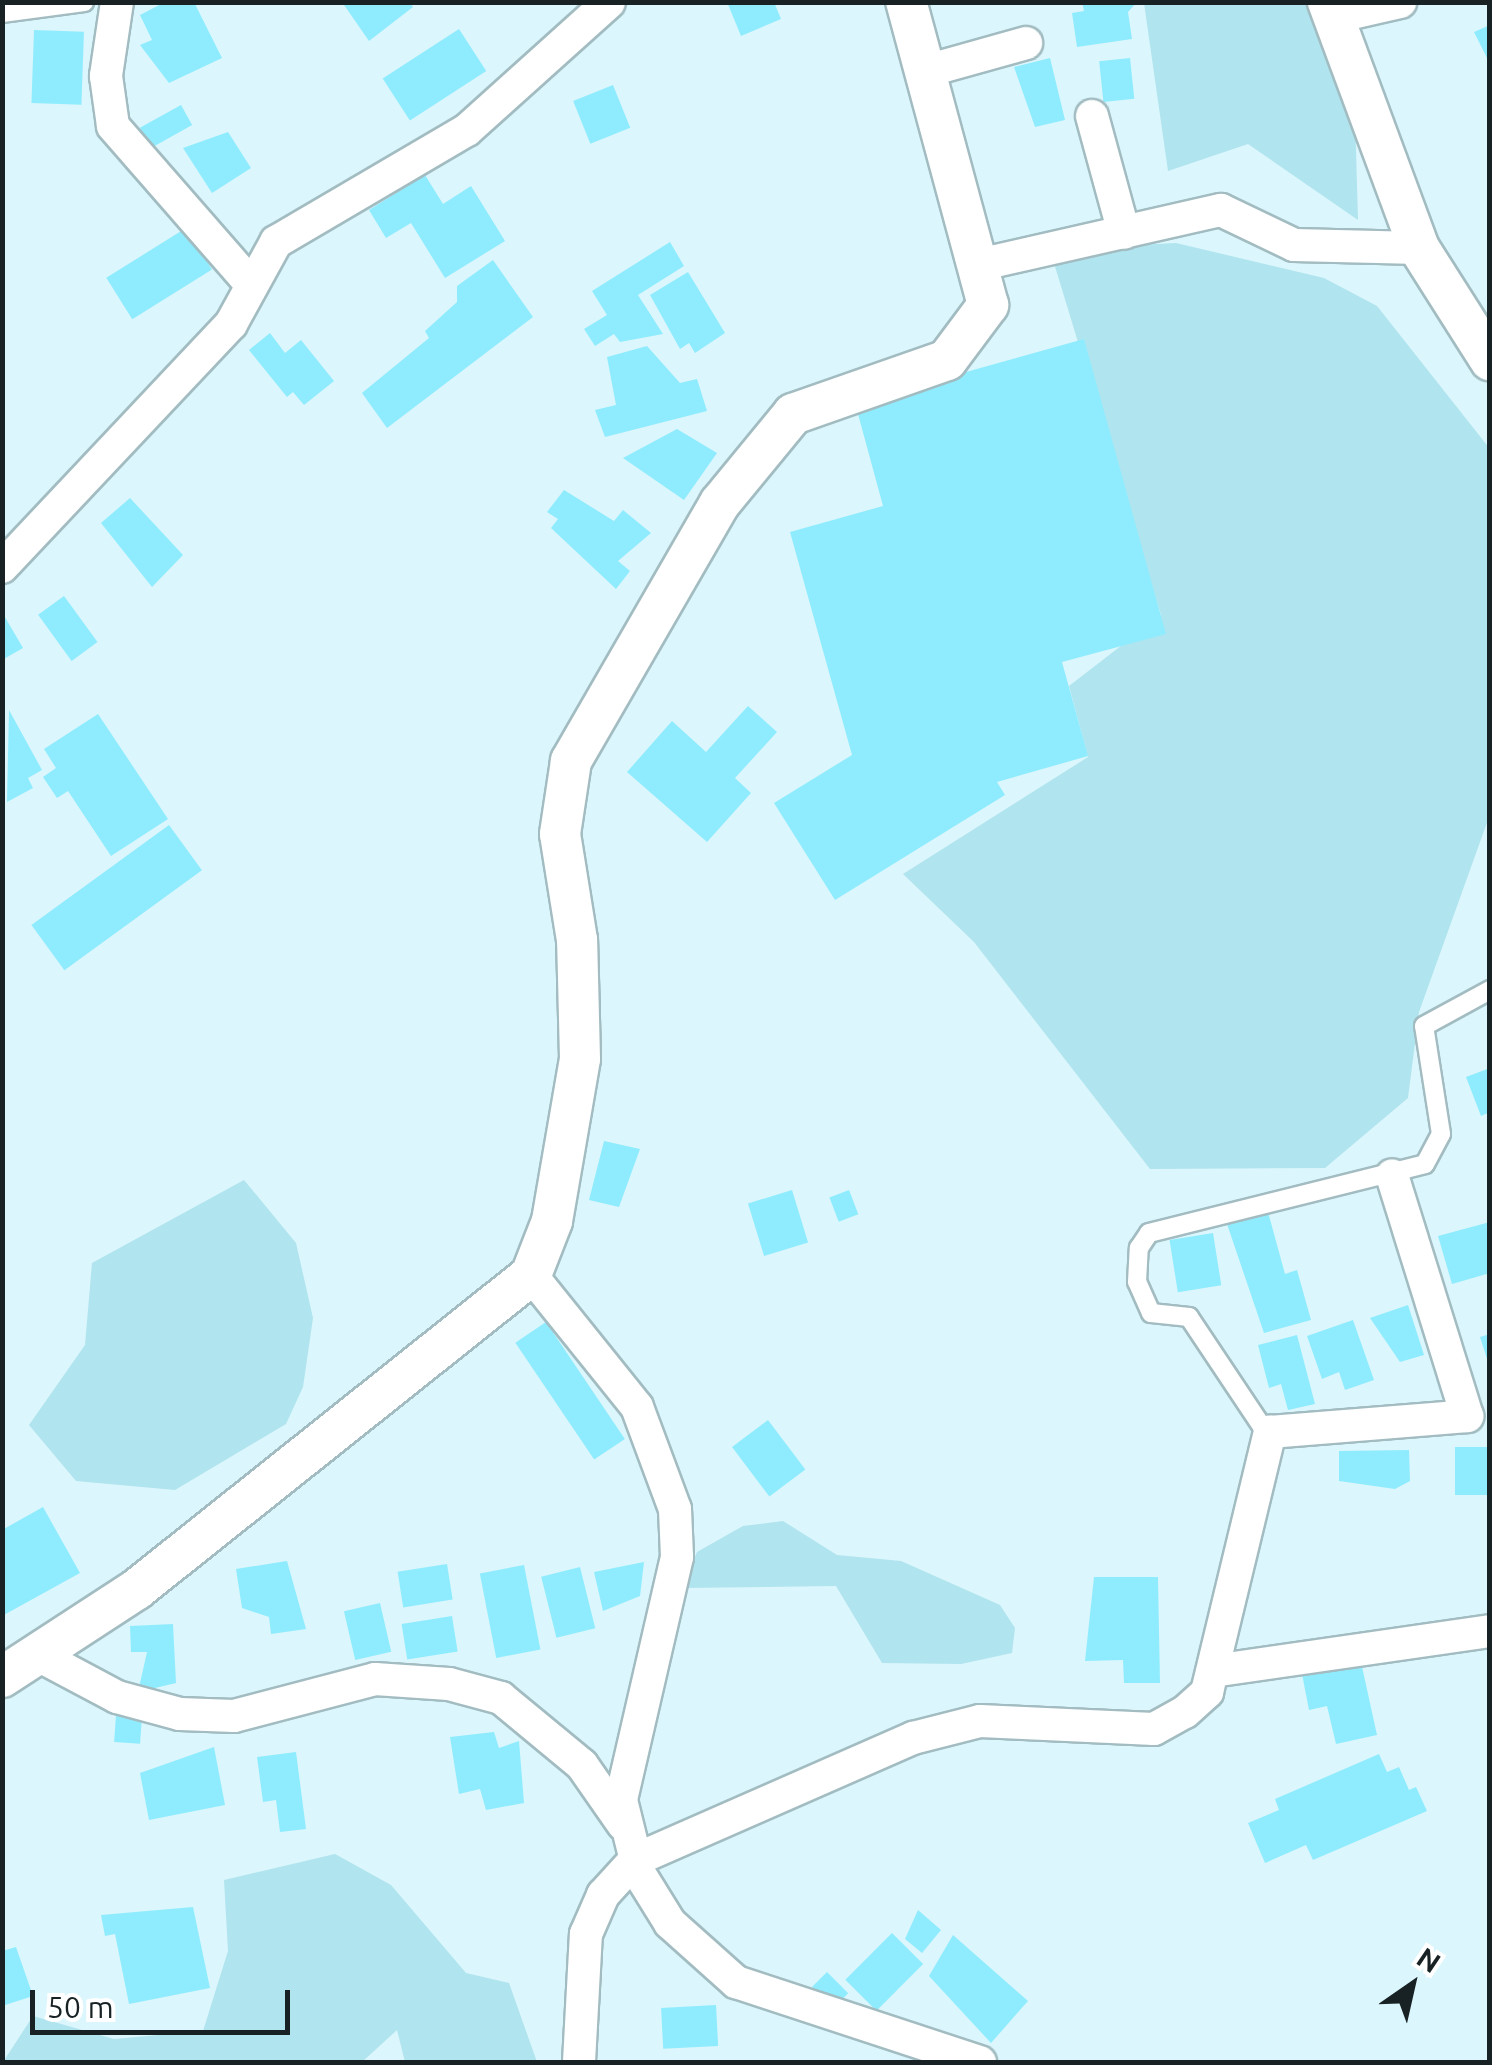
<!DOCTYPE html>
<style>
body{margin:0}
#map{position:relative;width:1492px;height:2065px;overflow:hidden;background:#dbf6fc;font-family:Ubuntu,sans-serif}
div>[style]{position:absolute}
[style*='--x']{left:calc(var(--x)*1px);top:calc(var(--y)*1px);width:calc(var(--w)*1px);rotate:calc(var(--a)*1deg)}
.green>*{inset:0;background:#b0e4ee}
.building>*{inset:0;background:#8fecfe;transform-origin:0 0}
.roads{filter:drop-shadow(2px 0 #a2bcc1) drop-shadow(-2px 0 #a2bcc1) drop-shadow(0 2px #a2bcc1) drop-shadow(0 -2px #a2bcc1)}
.service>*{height:18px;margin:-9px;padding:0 9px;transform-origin:9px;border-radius:9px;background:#fff}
.minor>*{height:32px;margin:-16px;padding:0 16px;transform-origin:16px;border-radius:16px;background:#fff}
.tertiary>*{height:40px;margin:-20px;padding:0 20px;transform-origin:20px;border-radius:20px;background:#fff}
span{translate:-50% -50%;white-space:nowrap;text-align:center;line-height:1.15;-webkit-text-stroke:9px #fff;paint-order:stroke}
.frame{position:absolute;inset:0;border:5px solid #182224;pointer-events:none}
.north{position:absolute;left:1362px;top:1935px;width:100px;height:100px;-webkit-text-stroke:8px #fff;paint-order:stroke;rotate:34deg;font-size:28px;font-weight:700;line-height:40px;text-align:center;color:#182224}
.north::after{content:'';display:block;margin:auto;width:35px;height:45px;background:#182224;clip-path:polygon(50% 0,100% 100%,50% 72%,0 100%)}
.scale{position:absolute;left:30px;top:1990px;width:260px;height:45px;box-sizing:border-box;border:5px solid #182224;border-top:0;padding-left:12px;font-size:30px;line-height:35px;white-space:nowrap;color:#182224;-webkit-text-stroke:8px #fff;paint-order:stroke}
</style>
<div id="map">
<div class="green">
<i style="clip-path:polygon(1144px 3px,1373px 3px,1352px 11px,1358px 220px,1248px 144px,1168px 171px)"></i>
<i style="clip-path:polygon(1176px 243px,1324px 278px,1377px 306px,1490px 449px,1489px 817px,1419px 1012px,1408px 1098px,1325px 1168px,1150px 1169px,974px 942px,903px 874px,1088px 757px,1069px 686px,1161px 615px,1050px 250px)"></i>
<i style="clip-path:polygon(244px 1180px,296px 1243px,313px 1318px,303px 1387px,286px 1424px,175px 1490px,76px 1481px,29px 1425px,85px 1345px,92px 1263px)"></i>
<i style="clip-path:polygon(783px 1521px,837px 1555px,901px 1561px,1000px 1605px,1015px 1628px,1012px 1653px,961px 1664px,882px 1663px,836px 1586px,682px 1588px,697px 1552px,743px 1526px)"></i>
<i style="clip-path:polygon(335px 1854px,391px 1885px,466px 1973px,509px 1983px,537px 2062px,405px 2062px,397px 2030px,362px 2062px,3px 2062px,33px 2016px,114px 2039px,203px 2031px,228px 1951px,224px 1880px)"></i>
</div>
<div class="building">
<i style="clip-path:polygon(165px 2px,194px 2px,222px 58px,169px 83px,140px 45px,152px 40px,140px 15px)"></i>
<i style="clip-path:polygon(342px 2px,409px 2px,413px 7px,369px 41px)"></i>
<i style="clip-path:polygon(727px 2px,774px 2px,781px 19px,741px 36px)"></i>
<i style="clip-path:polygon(1082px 2px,1137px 2px,1128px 12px,1132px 39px,1077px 47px,1072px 13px,1084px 11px)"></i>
<i style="clip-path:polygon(1490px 25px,1490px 64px,1474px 32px)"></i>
<i style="left:459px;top:29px;width:50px;height:91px;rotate:57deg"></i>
<i style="left:34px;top:30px;width:50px;height:73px;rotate:2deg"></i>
<i style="clip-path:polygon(1050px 58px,1065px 120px,1035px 127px,1014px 67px)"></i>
<i style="left:1130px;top:58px;width:41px;height:31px;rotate:84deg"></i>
<i style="left:613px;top:85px;width:46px;height:43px;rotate:68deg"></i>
<i style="left:181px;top:105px;width:23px;height:47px;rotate:61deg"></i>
<i style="clip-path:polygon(228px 132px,251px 168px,212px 193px,183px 148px)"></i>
<i style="clip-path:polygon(425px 175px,443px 204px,471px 186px,505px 241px,445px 278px,411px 223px,386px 238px,369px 210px)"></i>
<i style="left:186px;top:228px;width:49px;height:94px;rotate:58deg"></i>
<i style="clip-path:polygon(670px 242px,684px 266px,638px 295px,663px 334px,620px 342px,614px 334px,595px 346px,584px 329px,607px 315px,592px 291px)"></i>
<i style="clip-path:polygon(493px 260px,533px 317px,387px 428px,362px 393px,429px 338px,425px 331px,457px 302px,457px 286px)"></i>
<i style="clip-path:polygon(688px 272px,725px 333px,695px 353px,689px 343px,680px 349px,650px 295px)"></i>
<i style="clip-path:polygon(270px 333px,285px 353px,301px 340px,334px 381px,304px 405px,293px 392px,287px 397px,249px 350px)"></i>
<i style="clip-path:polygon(1084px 339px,1166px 634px,1062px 662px,1088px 756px,997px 782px,1005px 795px,835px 900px,774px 803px,852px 755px,790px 532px,883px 506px,855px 403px)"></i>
<i style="clip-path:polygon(647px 346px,680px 383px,697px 379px,707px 411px,605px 437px,595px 410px,616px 405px,607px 357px)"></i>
<i style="clip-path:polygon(677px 429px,717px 453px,684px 500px,623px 458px)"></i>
<i style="clip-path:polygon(564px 490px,614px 521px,623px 510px,651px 533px,618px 561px,630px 571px,616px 589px,551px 528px,558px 519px,547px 512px)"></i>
<i style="clip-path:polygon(130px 498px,183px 555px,152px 587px,101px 523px)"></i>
<i style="left:64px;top:596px;width:57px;height:32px;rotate:54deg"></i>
<i style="clip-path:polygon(2px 612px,23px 648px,2px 660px)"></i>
<i style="clip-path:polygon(748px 706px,777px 732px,735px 778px,751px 793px,707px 842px,627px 772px,672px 721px,706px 752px)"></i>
<i style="clip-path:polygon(9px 710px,42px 770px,28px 778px,33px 788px,7px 802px)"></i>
<i style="clip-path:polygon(98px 714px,168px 819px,111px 856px,68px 791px,57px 798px,43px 777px,56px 768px,44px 749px)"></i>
<i style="left:169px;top:825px;width:56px;height:170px;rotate:54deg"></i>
<i style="clip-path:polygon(1490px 1068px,1490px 1112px,1481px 1116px,1466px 1077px)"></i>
<i style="clip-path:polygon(604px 1141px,640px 1149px,619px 1207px,589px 1200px)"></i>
<i style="left:792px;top:1190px;width:55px;height:46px;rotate:73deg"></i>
<i style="left:849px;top:1190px;width:26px;height:21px;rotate:69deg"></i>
<i style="clip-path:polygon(1268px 1212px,1285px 1274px,1297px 1270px,1311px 1320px,1264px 1333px,1227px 1224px)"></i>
<i style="clip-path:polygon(1490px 1222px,1490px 1273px,1452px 1284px,1438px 1236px)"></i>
<i style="left:1213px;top:1233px;width:53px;height:44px;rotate:81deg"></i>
<i style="clip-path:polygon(1408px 1305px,1424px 1355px,1400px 1362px,1370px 1318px)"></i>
<i style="clip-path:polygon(1353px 1320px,1374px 1380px,1345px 1390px,1339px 1372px,1322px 1379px,1307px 1336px)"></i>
<i style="left:546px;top:1322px;width:141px;height:37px;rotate:56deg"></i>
<i style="clip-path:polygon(1490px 1334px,1490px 1365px,1489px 1365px,1480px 1337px)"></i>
<i style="clip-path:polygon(1297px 1335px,1315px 1404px,1288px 1410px,1281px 1384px,1269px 1388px,1258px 1345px)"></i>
<i style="left:768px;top:1420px;width:62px;height:45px;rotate:53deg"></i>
<i style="left:1490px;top:1447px;width:48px;height:35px;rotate:90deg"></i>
<i style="clip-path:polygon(1409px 1450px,1410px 1481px,1395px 1489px,1339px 1481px,1339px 1451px)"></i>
<i style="clip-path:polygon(43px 1507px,80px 1573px,2px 1616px,2px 1530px)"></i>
<i style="clip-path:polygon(287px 1561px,306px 1629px,271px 1634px,269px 1617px,242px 1608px,236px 1569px)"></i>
<i style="clip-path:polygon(644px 1562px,640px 1596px,603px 1611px,594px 1572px)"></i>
<i style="left:447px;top:1564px;width:36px;height:50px;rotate:81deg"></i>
<i style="left:524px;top:1565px;width:86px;height:45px;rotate:79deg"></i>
<i style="left:580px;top:1567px;width:63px;height:40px;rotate:76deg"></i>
<i style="clip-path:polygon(1094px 1577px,1158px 1577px,1160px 1683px,1124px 1683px,1123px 1660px,1085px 1661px)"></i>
<i style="left:380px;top:1603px;width:50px;height:37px;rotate:77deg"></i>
<i style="left:452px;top:1616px;width:36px;height:51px;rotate:81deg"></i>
<i style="clip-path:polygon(173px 1624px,176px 1683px,138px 1692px,147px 1652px,131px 1652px,130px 1626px)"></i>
<i style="clip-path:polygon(1361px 1662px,1377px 1735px,1336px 1744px,1327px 1706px,1309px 1710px,1302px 1674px)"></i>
<i style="left:116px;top:1715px;width:26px;height:27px;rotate:4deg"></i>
<i style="clip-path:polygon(494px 1732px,499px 1748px,519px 1741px,524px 1803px,486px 1810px,480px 1789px,459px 1794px,450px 1737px)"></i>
<i style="clip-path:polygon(214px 1747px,225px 1805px,149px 1820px,140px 1773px)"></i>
<i style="clip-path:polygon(296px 1752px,306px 1829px,280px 1832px,276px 1800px,263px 1802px,257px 1757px)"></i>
<i style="clip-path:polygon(1379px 1754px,1387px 1772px,1399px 1767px,1409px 1790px,1416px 1787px,1427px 1811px,1313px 1860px,1306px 1845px,1265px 1863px,1248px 1823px,1279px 1810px,1275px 1799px)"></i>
<i style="clip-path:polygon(193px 1907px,210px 1988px,129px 2004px,115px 1934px,105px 1936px,101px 1915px)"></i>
<i style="clip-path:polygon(918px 1910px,941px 1930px,922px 1953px,905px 1939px)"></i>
<i style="left:892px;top:1933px;width:44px;height:66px;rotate:45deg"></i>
<i style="clip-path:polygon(953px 1935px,1028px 2001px,991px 2043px,929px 1976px)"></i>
<i style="clip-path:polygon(16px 1947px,33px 1996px,2px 2006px,2px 1951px)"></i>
<i style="left:827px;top:1972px;width:30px;height:21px;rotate:45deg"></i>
<i style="left:716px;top:2005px;width:41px;height:55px;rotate:87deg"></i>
</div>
<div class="roads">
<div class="service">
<i style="--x:2;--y:13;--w:83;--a:-7.6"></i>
<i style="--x:1269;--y:1437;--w:144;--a:-123.7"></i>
<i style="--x:1189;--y:1317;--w:38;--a:-174"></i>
<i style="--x:1151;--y:1313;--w:34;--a:-114"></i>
<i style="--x:1137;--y:1282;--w:34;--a:-87"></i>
<i style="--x:1139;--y:1248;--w:18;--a:-56"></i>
<i style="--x:1149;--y:1233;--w:284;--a:-14"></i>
<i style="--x:1425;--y:1164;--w:34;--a:-62"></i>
<i style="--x:1441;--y:1134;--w:109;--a:-98.9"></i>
<i style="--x:1424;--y:1026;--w:75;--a:-28.6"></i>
</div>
<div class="minor">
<i style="--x:117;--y:2;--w:75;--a:98.5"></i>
<i style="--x:106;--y:76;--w:50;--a:82"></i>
<i style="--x:113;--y:126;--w:210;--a:48.9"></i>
<i style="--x:1334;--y:17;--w:68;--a:-12.8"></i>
<i style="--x:926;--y:71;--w:104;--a:-15.6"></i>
<i style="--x:1092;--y:116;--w:121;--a:74.7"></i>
<i style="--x:978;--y:265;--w:249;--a:-12.8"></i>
<i style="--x:1221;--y:210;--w:81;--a:25.6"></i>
<i style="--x:1294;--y:245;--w:125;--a:1.4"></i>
<i style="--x:2;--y:567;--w:334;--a:-46.7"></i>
<i style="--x:231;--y:324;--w:94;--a:-61.2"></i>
<i style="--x:276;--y:242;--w:221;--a:-30.4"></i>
<i style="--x:467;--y:130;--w:191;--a:-42"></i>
<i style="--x:531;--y:1275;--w:169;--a:51.2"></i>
<i style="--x:637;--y:1407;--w:109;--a:69.6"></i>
<i style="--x:675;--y:1509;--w:48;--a:87.6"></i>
<i style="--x:677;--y:1557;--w:249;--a:103"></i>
<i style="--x:621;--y:1800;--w:75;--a:76.1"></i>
<i style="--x:639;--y:1873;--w:59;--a:58.2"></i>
<i style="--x:670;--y:1923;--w:89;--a:41.8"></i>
<i style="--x:736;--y:1982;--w:257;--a:18.2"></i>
<i style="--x:40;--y:1656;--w:87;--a:28"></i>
<i style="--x:117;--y:1697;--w:65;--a:15.1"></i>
<i style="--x:180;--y:1714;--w:54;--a:2.1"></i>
<i style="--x:234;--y:1716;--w:146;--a:-14.7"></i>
<i style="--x:375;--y:1679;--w:74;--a:3.9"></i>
<i style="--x:449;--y:1684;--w:54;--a:15.1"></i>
<i style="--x:501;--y:1698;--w:105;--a:39.6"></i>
<i style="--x:582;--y:1765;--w:72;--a:55.2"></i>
<i style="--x:1213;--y:1671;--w:280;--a:-8.2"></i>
<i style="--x:579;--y:2062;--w:128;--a:-86.9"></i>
<i style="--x:586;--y:1934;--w:43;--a:-66.4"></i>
<i style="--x:603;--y:1895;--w:47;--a:-47.6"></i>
<i style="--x:635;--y:1860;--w:304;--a:-23.7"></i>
<i style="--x:913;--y:1738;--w:69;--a:-14.2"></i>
<i style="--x:980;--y:1721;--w:174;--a:2.6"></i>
<i style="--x:1154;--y:1729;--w:35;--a:-29"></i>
<i style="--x:1185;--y:1712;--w:30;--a:-42"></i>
<i style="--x:1207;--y:1692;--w:268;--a:-76.4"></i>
<i style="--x:1270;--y:1432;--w:198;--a:-4.6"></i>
<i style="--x:1467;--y:1416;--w:252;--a:-107.3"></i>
</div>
<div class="tertiary">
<i style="--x:1328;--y:2;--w:262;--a:69.7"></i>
<i style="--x:1419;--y:248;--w:133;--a:57.6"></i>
<i style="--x:2;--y:1677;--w:161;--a:-33.1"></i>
<i style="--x:137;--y:1589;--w:504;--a:-38.55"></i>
<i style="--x:531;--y:1275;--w:58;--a:-68.7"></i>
<i style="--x:552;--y:1221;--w:164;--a:-80.2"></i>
<i style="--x:580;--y:1059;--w:119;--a:-91.4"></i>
<i style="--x:577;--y:940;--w:107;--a:-99.1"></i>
<i style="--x:560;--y:834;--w:74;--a:-81.4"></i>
<i style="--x:571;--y:761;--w:298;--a:-60"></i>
<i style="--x:720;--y:503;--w:115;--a:-50.6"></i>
<i style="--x:793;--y:414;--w:163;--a:-19.3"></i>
<i style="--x:947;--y:360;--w:69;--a:-53.3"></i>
<i style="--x:988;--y:305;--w:314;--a:-105.1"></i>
</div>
</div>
<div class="frame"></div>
<div class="north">N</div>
<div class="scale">50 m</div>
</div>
